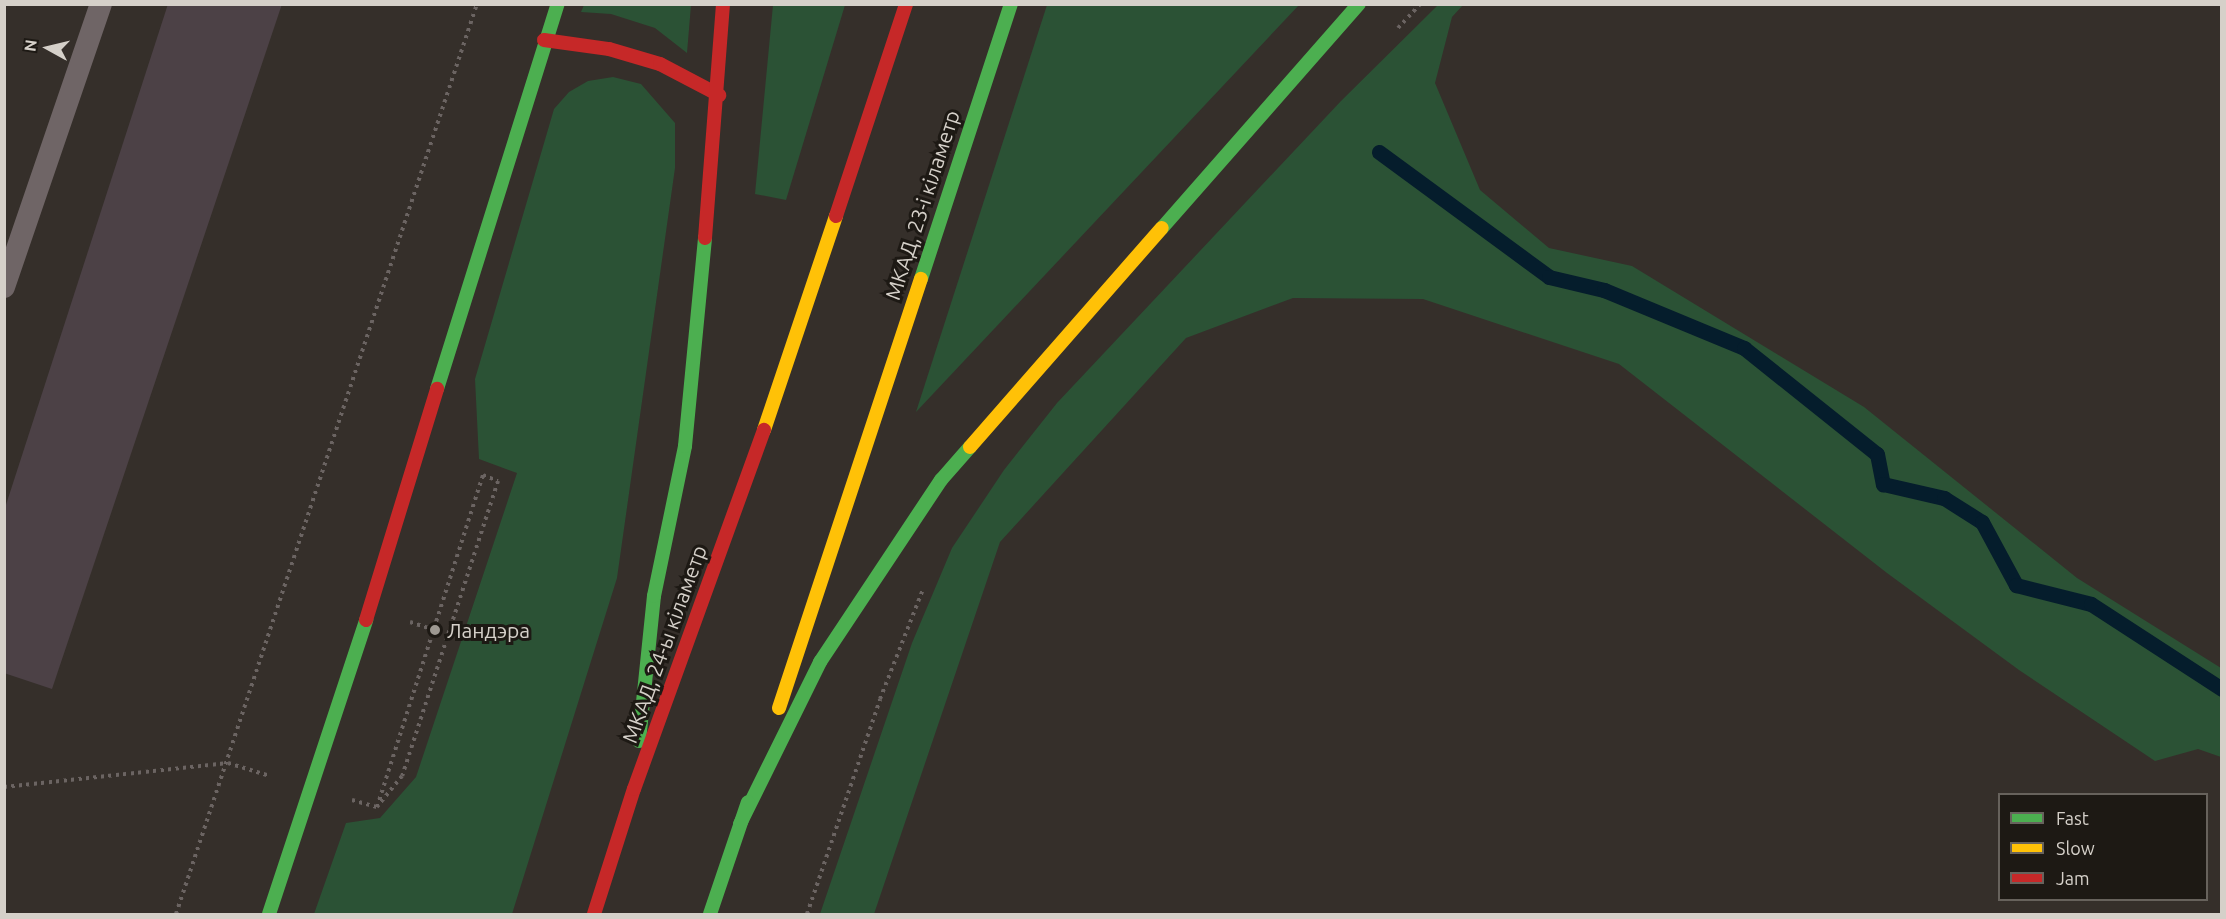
<!DOCTYPE html>
<meta charset="utf-8">
<style>
body{margin:0}
#map{position:relative;width:2226px;height:919px;overflow:hidden;background:#352f2a;font-family:Ubuntu,sans-serif}
div>[style]{position:absolute}
[style*='--x']{left:calc(var(--x)*1px);top:calc(var(--y)*1px);width:calc(var(--w)*1px);rotate:calc(var(--a)*1deg)}
.green>*{inset:0;background:#2b5235}
.stream>*{height:15px;margin:-7.5px;padding:0 7.5px;transform-origin:7.5px;border-radius:7.5px;background:#051d2c}
.building>*{inset:0;background:#4c4146}
.path>*{height:4px;margin-top:-2px;transform-origin:0;background:repeating-linear-gradient(90deg,#6b6462 0 3px,transparent 0 7.5px)}
.lane>*{height:22px;margin:-11px;padding:0 11px;transform-origin:11px;border-radius:11px;background:#6f6566}
.fast>*{height:14px;margin:-7px;padding:0 7px;transform-origin:7px;border-radius:7px;background:#4caf50}
.slow>*{height:14px;margin:-7px;padding:0 7px;transform-origin:7px;border-radius:7px;background:#ffc107}
.jam>*{height:14px;margin:-7px;padding:0 7px;transform-origin:7px;border-radius:7px;background:#c62828}
.dots>*{width:16px;height:16px;translate:-50% -50%;box-sizing:border-box;border:3px solid #1d1914;border-radius:50%}
span{translate:-50% -50%;white-space:nowrap;text-align:center;line-height:1.15;-webkit-text-stroke:6px #1d1914;paint-order:stroke}
.street-label{font-size:21px;color:#d5d0c9}
.poi-label{font-size:21px;color:#d5d0c9}
.left{translate:0 -50%;text-align:left}
.frame{position:absolute;inset:0;border:6px solid #d5d0c9;pointer-events:none}
.legend{position:absolute;left:1998px;top:793px;width:210px;height:108px;box-sizing:border-box;background:#1d1914;border:2px solid #67625c;margin:0;padding:8px 10px;list-style:none;font-size:18px;color:#d5d0c9}
.legend li{display:flex;align-items:center;gap:12px;height:30px}
.legend b{width:30px;border:2px solid #67625c}
.north{position:absolute;left:18px;top:18px;width:60px;height:60px;-webkit-text-stroke:4px #1d1914;paint-order:stroke;rotate:278deg;font-size:16px;font-weight:700;line-height:24px;text-align:center;color:#d5d0c9}
.north::after{content:'';display:block;margin:auto;width:21px;height:27px;background:#d5d0c9;clip-path:polygon(50% 0,100% 100%,50% 72%,0 100%)}
</style>
<div id="map">
<div class="green">
<i style="clip-path:polygon(584px 5px,691px 5px,687px 53px,655px 28px,611px 14px,581px 12px)"></i>
<i style="clip-path:polygon(773px 5px,845px 5px,786px 200px,755px 194px)"></i>
<i style="clip-path:polygon(1047px 5px,1299px 5px,916px 412px)"></i>
<i style="clip-path:polygon(1438px 5px,1463px 5px,1452px 17px,1435px 83px,1480px 190px,1549px 248px,1632px 266px,1864px 407px,2077px 578px,2221px 668px,2221px 757px,2198px 749px,2155px 761px,2019px 670px,1887px 573px,1619px 364px,1423px 299px,1293px 298px,1186px 338px,1000px 542px,874px 914px,820px 914px,912px 643px,952px 548px,1004px 470px,1057px 403px,1341px 101px)"></i>
<i style="clip-path:polygon(613px 77px,641px 84px,675px 123px,675px 168px,617px 578px,512px 914px,314px 914px,346px 823px,380px 818px,416px 777px,517px 473px,479px 459px,475px 379px,554px 109px,569px 92px,588px 81px)"></i>
</div>
<div class="stream">
<i style="--x:1379;--y:152;--w:211;--a:36.3"></i>
<i style="--x:1549;--y:277;--w:57;--a:13.3"></i>
<i style="--x:1604;--y:290;--w:152;--a:22.5"></i>
<i style="--x:1744;--y:348;--w:170;--a:38.6"></i>
<i style="--x:1877;--y:454;--w:31;--a:79"></i>
<i style="--x:1883;--y:484;--w:63;--a:12.9"></i>
<i style="--x:1944;--y:498;--w:45;--a:32.3"></i>
<i style="--x:1982;--y:522;--w:72;--a:61.6"></i>
<i style="--x:2016;--y:585;--w:77;--a:14.2"></i>
<i style="--x:2091;--y:604;--w:156;--a:33"></i>
</div>
<div class="building">
<i style="clip-path:polygon(168px 4px,282px 4px,52px 689px,4px 673px,4px 511px)"></i>
</div>
<div class="path">
<i style="--x:1398;--y:28;--w:33;--a:-47"></i>
<i style="--x:483;--y:475;--w:16;--a:22"></i>
<i style="--x:498;--y:481;--w:310;--a:108"></i>
<i style="--x:402;--y:776;--w:40;--a:129"></i>
<i style="--x:377;--y:807;--w:349;--a:-72.3"></i>
<i style="--x:410;--y:622;--w:26;--a:18"></i>
<i style="--x:4;--y:787;--w:225;--a:-6.1"></i>
<i style="--x:228;--y:763;--w:44;--a:17.2"></i>
<i style="--x:352;--y:800;--w:26;--a:16"></i>
<i style="--x:176;--y:914;--w:958;--a:-71.7"></i>
<i style="--x:807;--y:914;--w:227;--a:-71.2"></i>
<i style="--x:880;--y:699;--w:118;--a:-68.6"></i>
</div>
<div class="lane">
<i style="--x:4;--y:287;--w:299;--a:-71.1"></i>
</div>
<div class="fast">
<i style="--x:1162;--y:228;--w:298;--a:-48.7"></i>
<i style="--x:921;--y:279;--w:289;--a:-71.9"></i>
<i style="--x:437;--y:389;--w:404;--a:-72.6"></i>
<i style="--x:639;--y:741;--w:146;--a:-84.1"></i>
<i style="--x:654;--y:596;--w:153;--a:-78.3"></i>
<i style="--x:685;--y:446;--w:209;--a:-84.5"></i>
<i style="--x:740;--y:824;--w:181;--a:-63.7"></i>
<i style="--x:820;--y:662;--w:219;--a:-56.4"></i>
<i style="--x:941;--y:480;--w:44;--a:-48.7"></i>
<i style="--x:269;--y:914;--w:310;--a:-71.7"></i>
<i style="--x:710;--y:914;--w:118;--a:-71.3"></i>
</div>
<div class="slow">
<i style="--x:764;--y:430;--w:226;--a:-71.4"></i>
<i style="--x:970;--y:447;--w:291;--a:-48.8"></i>
<i style="--x:779;--y:708;--w:452;--a:-71.7"></i>
</div>
<div class="jam">
<i style="--x:544;--y:40;--w:66;--a:7.9"></i>
<i style="--x:609;--y:49;--w:53;--a:16.4"></i>
<i style="--x:660;--y:64;--w:67;--a:27.7"></i>
<i style="--x:836;--y:216;--w:223;--a:-71.7"></i>
<i style="--x:705;--y:238;--w:235;--a:-85.6"></i>
<i style="--x:366;--y:620;--w:242;--a:-72.9"></i>
<i style="--x:594;--y:914;--w:131;--a:-72.3"></i>
<i style="--x:634;--y:789;--w:382;--a:-70.1"></i>
</div>
<div class="dots">
<i style="left:435px;top:630px;background:#9d9891"></i>
</div>
<div class="street-label">
<span style="left:922px;top:205px;rotate:-72deg">МКАД, 23-і кіламетр</span>
<span style="left:664px;top:644px;rotate:-70deg">МКАД, 24-ы кіламетр</span>
</div>
<div class="poi-label">
<span class="left" style="left:447px;top:630px">Ландэра</span>
</div>
<div class="frame"></div>
<ul class="legend">
<li><b style="height:8px;background:#4caf50"></b>Fast</li>
<li><b style="height:8px;background:#ffc107"></b>Slow</li>
<li><b style="height:8px;background:#c62828"></b>Jam</li>
</ul>
<div class="north">N</div>
</div>
